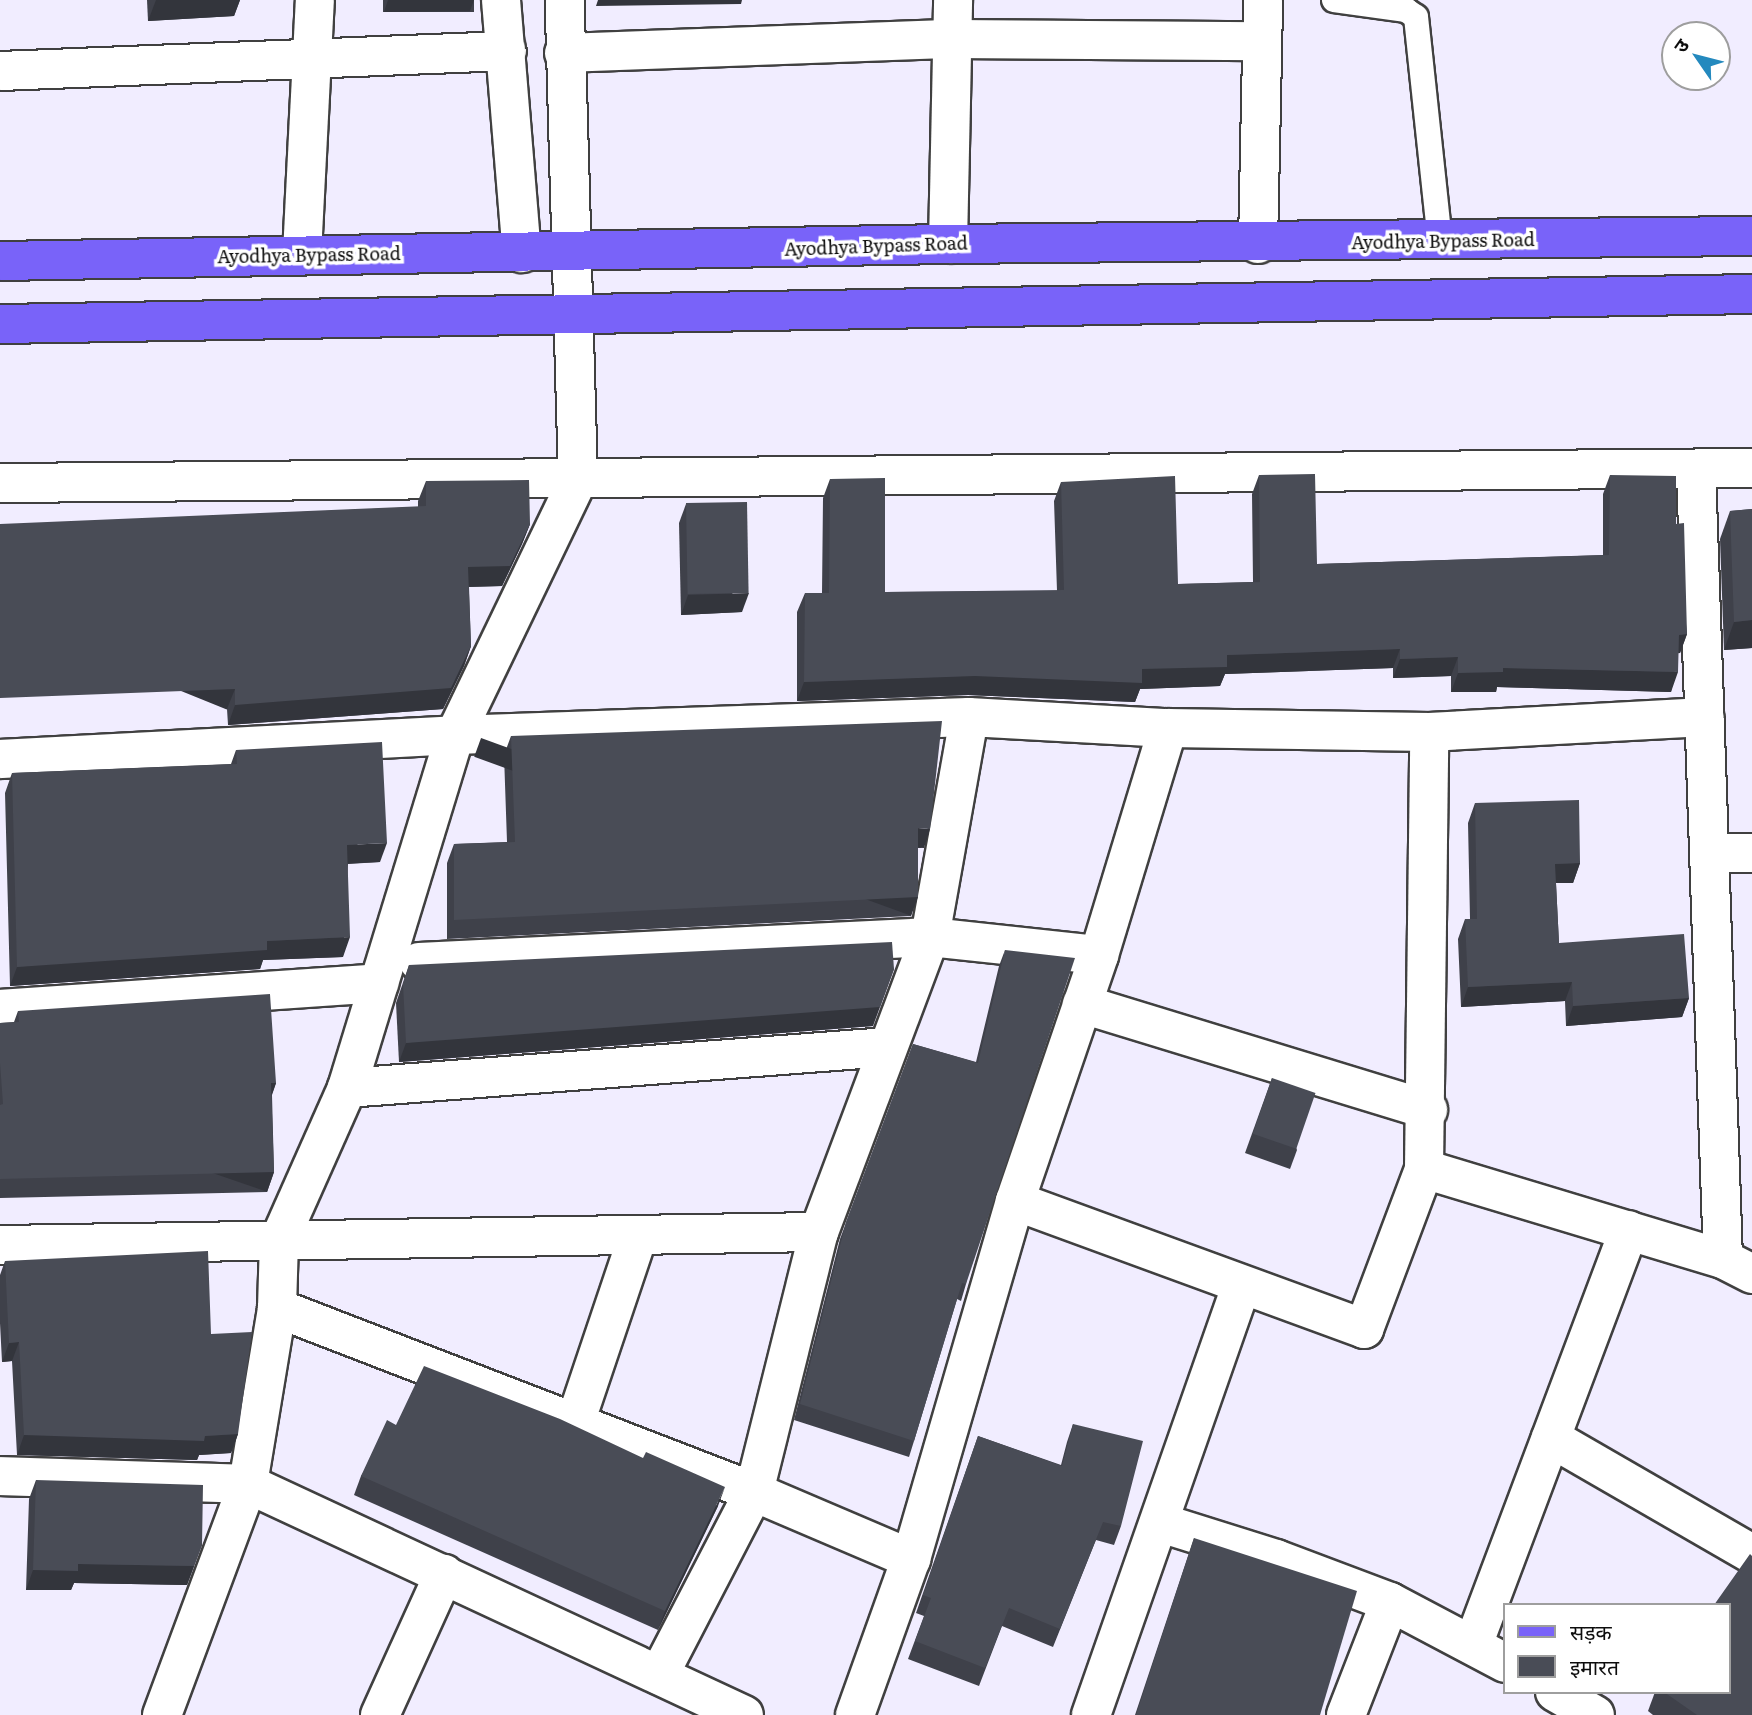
<!DOCTYPE html>
<meta charset="utf-8">
<style>
body{margin:0}
#map{position:relative;width:1752px;height:1715px;overflow:hidden;background:#f1edff;font-family:Literata,"Noto Sans Devanagari",serif}
div>[style]{position:absolute}
[style*='--x']{left:calc(var(--x)*1px);top:calc(var(--y)*1px);width:calc(var(--w)*1px);rotate:calc(var(--a)*1deg)}
.roads{filter:drop-shadow(2px 0 #404040) drop-shadow(-2px 0 #404040) drop-shadow(0 2px #404040) drop-shadow(0 -2px #404040)}
.service>*{height:24px;margin:-12px;padding:0 12px;transform-origin:12px;border-radius:12px;background:#fff}
.minor>*{height:38px;margin:-19px;padding:0 19px;transform-origin:19px;border-radius:19px;background:#fff}
.primary>*{height:38px;margin:-19px;padding:0 19px;transform-origin:19px;border-radius:19px;background:#7963f9}
.wall>*{inset:0;background:#3f414a;transform-origin:0 0}
.shaded-wall>*{inset:0;background:#33353c;transform-origin:0 0}
.building>*{inset:0;background:#494c56;transform-origin:0 0}
span{translate:-50% -50%;white-space:nowrap;text-align:center;line-height:1.15;-webkit-text-stroke:7px #fff;paint-order:stroke}
.street-label{font-size:18px;color:#0d0d0d}
.legend{position:absolute;left:1503px;top:1603px;width:228px;height:91px;box-sizing:border-box;background:#fff;border:2px solid #9e9e9e;margin:0;padding:9px 12px;list-style:none;font-size:21px;color:#0d0d0d}
.legend li{display:flex;align-items:center;gap:14px;height:35px}
.legend b{width:35px;border:2px solid #9e9e9e}
.north{position:absolute;left:1661px;top:21px;width:70px;height:70px;box-sizing:border-box;background:#fff;border:2px solid #9e9e9e;border-radius:50%;rotate:305deg;font-size:19px;font-weight:700;line-height:28px;text-align:center;color:#0d0d0d}
.north::after{content:'';display:block;margin:auto;width:24px;height:32px;background:#2489be;clip-path:polygon(50% 0,100% 100%,50% 72%,0 100%)}
</style>
<div id="map">
<div class="roads">
<div class="service">
<i style="--x:1334;--y:0;--w:73;--a:7.9"></i>
<i style="--x:1406;--y:10;--w:12;--a:35"></i>
<i style="--x:1416;--y:17;--w:224;--a:83.9"></i>
</div>
<div class="minor">
<i style="--x:501;--y:0;--w:254;--a:85.3"></i>
<i style="--x:564;--y:53;--w:389;--a:-2.1"></i>
<i style="--x:953;--y:39;--w:308;--a:0.4"></i>
<i style="--x:0;--y:71;--w:507;--a:-2.26"></i>
<i style="--x:948;--y:244;--w:244;--a:-88.8"></i>
<i style="--x:1258;--y:244;--w:244;--a:-88.8"></i>
<i style="--x:302;--y:254;--w:254;--a:-87.1"></i>
<i style="--x:1696;--y:470;--w:789;--a:88.04"></i>
<i style="--x:0;--y:483;--w:1752;--a:-0.49"></i>
<i style="--x:0;--y:759;--w:456;--a:-3"></i>
<i style="--x:455;--y:735;--w:514;--a:-2.01"></i>
<i style="--x:969;--y:717;--w:199;--a:3.2"></i>
<i style="--x:1168;--y:728;--w:261;--a:0.9"></i>
<i style="--x:1429;--y:732;--w:276;--a:-3.1"></i>
<i style="--x:1709;--y:853;--w:43;--a:0"></i>
<i style="--x:419;--y:962;--w:512;--a:-2.8"></i>
<i style="--x:930;--y:937;--w:170;--a:6.1"></i>
<i style="--x:1082;--y:1004;--w:362;--a:17"></i>
<i style="--x:0;--y:1009;--w:380;--a:-3.9"></i>
<i style="--x:347;--y:1088;--w:542;--a:-4.34"></i>
<i style="--x:1424;--y:1169;--w:312;--a:16.8"></i>
<i style="--x:1723;--y:1259;--w:33;--a:27"></i>
<i style="--x:1015;--y:1201;--w:372;--a:20.1"></i>
<i style="--x:1364;--y:1329;--w:171;--a:-69.4"></i>
<i style="--x:1424;--y:1169;--w:437;--a:-89.3"></i>
<i style="--x:0;--y:1245;--w:819;--a:-0.91"></i>
<i style="--x:277;--y:1308;--w:511;--a:21.09"></i>
<i style="--x:754;--y:1492;--w:171;--a:23.1"></i>
<i style="--x:575;--y:1423;--w:197;--a:-71.4"></i>
<i style="--x:1551;--y:1438;--w:232;--a:30"></i>
<i style="--x:0;--y:1476;--w:248;--a:1.8"></i>
<i style="--x:248;--y:1484;--w:547;--a:24.97"></i>
<i style="--x:1161;--y:1523;--w:121;--a:17.4"></i>
<i style="--x:1276;--y:1559;--w:122;--a:20.7"></i>
<i style="--x:1390;--y:1602;--w:130;--a:27.9"></i>
<i style="--x:1473;--y:1645;--w:443;--a:-69.4"></i>
<i style="--x:659;--y:1675;--w:206;--a:-62.6"></i>
<i style="--x:754;--y:1492;--w:268;--a:-76"></i>
<i style="--x:819;--y:1232;--w:315;--a:-69.4"></i>
<i style="--x:930;--y:937;--w:223;--a:-79.9"></i>
<i style="--x:1555;--y:1692;--w:46;--a:29.9"></i>
<i style="--x:162;--y:1715;--w:246;--a:-69.6"></i>
<i style="--x:248;--y:1484;--w:178;--a:-80.6"></i>
<i style="--x:277;--y:1308;--w:67;--a:-88.3"></i>
<i style="--x:279;--y:1241;--w:167;--a:-66"></i>
<i style="--x:347;--y:1088;--w:369;--a:-73"></i>
<i style="--x:455;--y:735;--w:284;--a:-64.3"></i>
<i style="--x:578;--y:479;--w:479;--a:-91.6"></i>
<i style="--x:380;--y:1715;--w:155;--a:-65.6"></i>
<i style="--x:855;--y:1715;--w:166;--a:-70.3"></i>
<i style="--x:911;--y:1559;--w:373;--a:-73.8"></i>
<i style="--x:1015;--y:1201;--w:260;--a:-71.1"></i>
<i style="--x:1099;--y:955;--w:237;--a:-73.1"></i>
<i style="--x:1091;--y:1715;--w:454;--a:-70.7"></i>
<i style="--x:1346;--y:1715;--w:121;--a:-68.7"></i>
</div>
<div class="primary">
<i style="--x:0;--y:261;--w:948;--a:-1.03"></i>
<i style="--x:948;--y:244;--w:804;--a:-0.57"></i>
<i style="--x:0;--y:324;--w:1752;--a:-0.98"></i>
</div>
</div>
<div class="wall">
<i style="clip-path:polygon(147px 0,240px 0,234px 16px,148px 21px)"></i>
<i style="left:383px;top:0;width:91px;height:12px"></i>
<i style="clip-path:polygon(1259px 475px,1317px 564px,1603px 555px,1603px 494px,1610px 475px,1676px 524px,1687px 634px,1680px 653px,1678px 653px,1671px 692px,1497px 687px,1496px 692px,1451px 692px,1451px 676px,1393px 678px,1393px 668px,1225px 674px,1220px 686px,1140px 689px,1135px 702px,968px 695px,797px 701px,797px 612px,805px 593px,822px 593px,823px 498px,830px 479px,885px 592px,1057px 591px,1054px 501px,1061px 482px,1178px 584px,1253px 582px,1252px 494px)"></i>
<i style="clip-path:polygon(426px 481px,530px 524px,522px 544px,502px 586px,469px 587px,471px 646px,464px 666px,443px 709px,228px 725px,227px 709px,22px 524px,418px 507px,418px 501px)"></i>
<i style="clip-path:polygon(686px 504px,742px 612px,681px 615px,679px 523px)"></i>
<i style="clip-path:polygon(1752px 509px,1752px 648px,1724px 650px,1720px 539px,1730px 511px)"></i>
<i style="clip-path:polygon(511px 736px,924px 848px,918px 848px,911px 916px,447px 939px,447px 863px,454px 844px,507px 842px,504px 755px)"></i>
<i style="clip-path:polygon(236px 750px,380px 862px,348px 864px,343px 957px,263px 960px,260px 969px,10px 986px,5px 793px,12px 773px,231px 764px)"></i>
<i style="clip-path:polygon(1475px 803px,1580px 863px,1573px 883px,1556px 883px,1559px 943px,1689px 998px,1682px 1017px,1566px 1026px,1565px 1001px,1461px 1007px,1458px 939px,1465px 919px,1470px 919px,1468px 823px)"></i>
<i style="clip-path:polygon(1005px 950px,966px 1284px,961px 1301px,957px 1299px,914px 1441px,909px 1457px,794px 1420px,840px 1239px,913px 1044px,976px 1062px,999px 966px)"></i>
<i style="clip-path:polygon(409px 965px,873px 1026px,399px 1062px,396px 1003px)"></i>
<i style="clip-path:polygon(18px 1011px,276px 1083px,272px 1095px,274px 1172px,267px 1192px,0 1198px,0 1023px,14px 1022px)"></i>
<i style="clip-path:polygon(1272px 1078px,1297px 1150px,1290px 1169px,1245px 1153px)"></i>
<i style="clip-path:polygon(5px 1261px,211px 1334px,238px 1434px,231px 1453px,199px 1455px,197px 1460px,17px 1455px,12px 1361px,2px 1362px,0 1323px,0 1275px)"></i>
<i style="clip-path:polygon(1073px 1424px,1121px 1526px,1114px 1545px,1096px 1540px,1053px 1647px,1002px 1626px,979px 1686px,908px 1659px,924px 1616px,916px 1613px,978px 1436px,1061px 1465px,1067px 1442px)"></i>
<i style="clip-path:polygon(396px 1425px,718px 1506px,658px 1630px,354px 1495px,361px 1476px)"></i>
<i style="clip-path:polygon(36px 1480px,202px 1545px,187px 1585px,74px 1583px,71px 1590px,26px 1590px,29px 1499px)"></i>
<i style="clip-path:polygon(1194px 1538px,1320px 1715px,1135px 1715px)"></i>
<i style="clip-path:polygon(1655px 1692px,1729px 1692px,1752px 1715px,1653px 1715px,1648px 1711px)"></i>
</div>
<div class="shaded-wall">
<i style="clip-path:polygon(156px 0,240px 0,234px 16px,148px 21px)"></i>
<i style="clip-path:polygon(388px 0,474px 0,470px 11px,384px 12px)"></i>
<i style="clip-path:polygon(598px 0,742px 0,741px 4px,596px 6px)"></i>
<i style="clip-path:polygon(530px 524px,522px 544px,502px 586px,461px 587px,468px 567px)"></i>
<i style="clip-path:polygon(749px 593px,742px 612px,681px 615px,688px 595px)"></i>
<i style="clip-path:polygon(1752px 620px,1752px 648px,1724px 650px,1734px 622px)"></i>
<i style="clip-path:polygon(1687px 634px,1680px 653px,1672px 654px,1679px 635px)"></i>
<i style="clip-path:polygon(471px 646px,464px 666px,443px 709px,228px 725px,235px 705px)"></i>
<i style="clip-path:polygon(1400px 649px,1393px 668px,1225px 674px,1220px 686px,1140px 689px,1135px 702px,968px 695px,797px 701px,804px 682px,1142px 669px,1227px 655px)"></i>
<i style="clip-path:polygon(1458px 657px,1451px 676px,1393px 678px,1400px 659px)"></i>
<i style="clip-path:polygon(1503px 668px,1678px 672px,1671px 692px,1497px 687px,1496px 692px,1451px 692px,1458px 673px)"></i>
<i style="left:235px;top:689px;width:22px;height:235px;rotate:112deg"></i>
<i style="clip-path:polygon(918px 828px,930px 829px,924px 848px,911px 847px)"></i>
<i style="clip-path:polygon(387px 843px,380px 862px,340px 864px,347px 845px)"></i>
<i style="clip-path:polygon(1580px 863px,1573px 883px,1548px 883px,1555px 864px)"></i>
<i style="left:918px;top:897px;width:20px;height:465px;rotate:110deg"></i>
<i style="clip-path:polygon(350px 937px,343px 957px,263px 960px,260px 969px,10px 986px,17px 967px,267px 941px)"></i>
<i style="clip-path:polygon(894px 969px,873px 1026px,399px 1062px,406px 1043px)"></i>
<i style="clip-path:polygon(1572px 982px,1565px 1001px,1461px 1007px,1468px 987px)"></i>
<i style="clip-path:polygon(1689px 998px,1682px 1017px,1566px 1026px,1573px 1006px)"></i>
<i style="clip-path:polygon(271px 1083px,276px 1083px,269px 1102px)"></i>
<i style="left:274px;top:1172px;width:21px;height:274px;rotate:109deg"></i>
<i style="clip-path:polygon(19px 1342px,12px 1361px,2px 1362px,9px 1343px)"></i>
<i style="clip-path:polygon(238px 1434px,231px 1453px,199px 1455px,197px 1460px,17px 1455px,24px 1435px,205px 1436px)"></i>
<i style="clip-path:polygon(725px 1487px,718px 1506px,658px 1630px,665px 1611px)"></i>
<i style="clip-path:polygon(78px 1564px,194px 1566px,187px 1585px,74px 1583px,71px 1590px,26px 1590px,33px 1570px)"></i>
</div>
<div class="building">
<i style="clip-path:polygon(1315px 474px,1317px 564px,1609px 555px,1610px 475px,1676px 476px,1676px 524px,1684px 523px,1687px 634px,1679px 635px,1678px 672px,1503px 668px,1503px 672px,1458px 673px,1458px 657px,1400px 659px,1400px 649px,1227px 655px,1227px 667px,1142px 669px,1142px 683px,975px 676px,804px 682px,805px 593px,829px 593px,830px 479px,885px 478px,885px 592px,1064px 590px,1061px 482px,1175px 476px,1178px 584px,1260px 582px,1259px 475px)"></i>
<i style="clip-path:polygon(529px 480px,530px 524px,510px 566px,468px 567px,471px 646px,451px 688px,235px 705px,235px 689px,0 698px,0 524px,426px 506px,426px 481px)"></i>
<i style="left:747px;top:502px;width:91px;height:61px;rotate:89deg"></i>
<i style="clip-path:polygon(1752px 509px,1752px 620px,1734px 622px,1730px 511px)"></i>
<i style="clip-path:polygon(942px 721px,930px 829px,918px 828px,918px 897px,454px 920px,454px 844px,515px 842px,511px 736px)"></i>
<i style="clip-path:polygon(382px 742px,387px 843px,347px 845px,350px 937px,267px 941px,267px 950px,17px 967px,12px 773px,237px 764px,236px 750px)"></i>
<i style="clip-path:polygon(1579px 800px,1580px 863px,1555px 864px,1559px 943px,1684px 934px,1689px 998px,1573px 1006px,1572px 982px,1468px 987px,1465px 919px,1477px 919px,1475px 803px)"></i>
<i style="clip-path:polygon(892px 942px,894px 969px,880px 1007px,406px 1043px,403px 984px,409px 965px)"></i>
<i style="clip-path:polygon(1005px 950px,1075px 958px,966px 1284px,962px 1283px,914px 1441px,800px 1404px,846px 1222px,913px 1044px,978px 1063px)"></i>
<i style="clip-path:polygon(270px 994px,276px 1083px,271px 1083px,274px 1172px,0 1179px,0 1105px,3px 1104px,0 1063px,0 1023px,19px 1022px,18px 1011px)"></i>
<i style="left:1272px;top:1078px;width:46px;height:59px;rotate:19deg"></i>
<i style="clip-path:polygon(208px 1251px,211px 1334px,252px 1332px,238px 1434px,205px 1436px,204px 1441px,24px 1435px,19px 1342px,9px 1343px,5px 1261px)"></i>
<i style="clip-path:polygon(424px 1366px,560px 1419px,643px 1458px,646px 1452px,725px 1487px,665px 1611px,361px 1476px,387px 1420px,396px 1425px)"></i>
<i style="clip-path:polygon(1073px 1424px,1143px 1441px,1121px 1526px,1103px 1522px,1060px 1629px,1009px 1608px,985px 1668px,915px 1641px,931px 1598px,923px 1595px,978px 1436px,1062px 1466px)"></i>
<i style="clip-path:polygon(36px 1480px,203px 1485px,202px 1545px,194px 1566px,78px 1564px,78px 1571px,33px 1570px)"></i>
<i style="clip-path:polygon(1194px 1538px,1357px 1591px,1320px 1715px,1136px 1715px)"></i>
<i style="clip-path:polygon(1750px 1554px,1752px 1556px,1752px 1715px,1697px 1715px,1664px 1692px,1729px 1692px,1729px 1605px,1714px 1605px)"></i>
</div>
<div class="street-label">
<span style="left:1443px;top:241px;rotate:-1deg">Ayodhya Bypass Road</span>
<span style="left:876px;top:246px;rotate:-2deg">Ayodhya Bypass Road</span>
<span style="left:309px;top:255px;rotate:-1deg">Ayodhya Bypass Road</span>
</div>
<ul class="legend">
<li><b style="height:9px;background:#7963f9"></b>सड़क</li>
<li><b style="height:19px;background:#494c56"></b>इमारत</li>
</ul>
<div class="north">उ</div>
</div>
